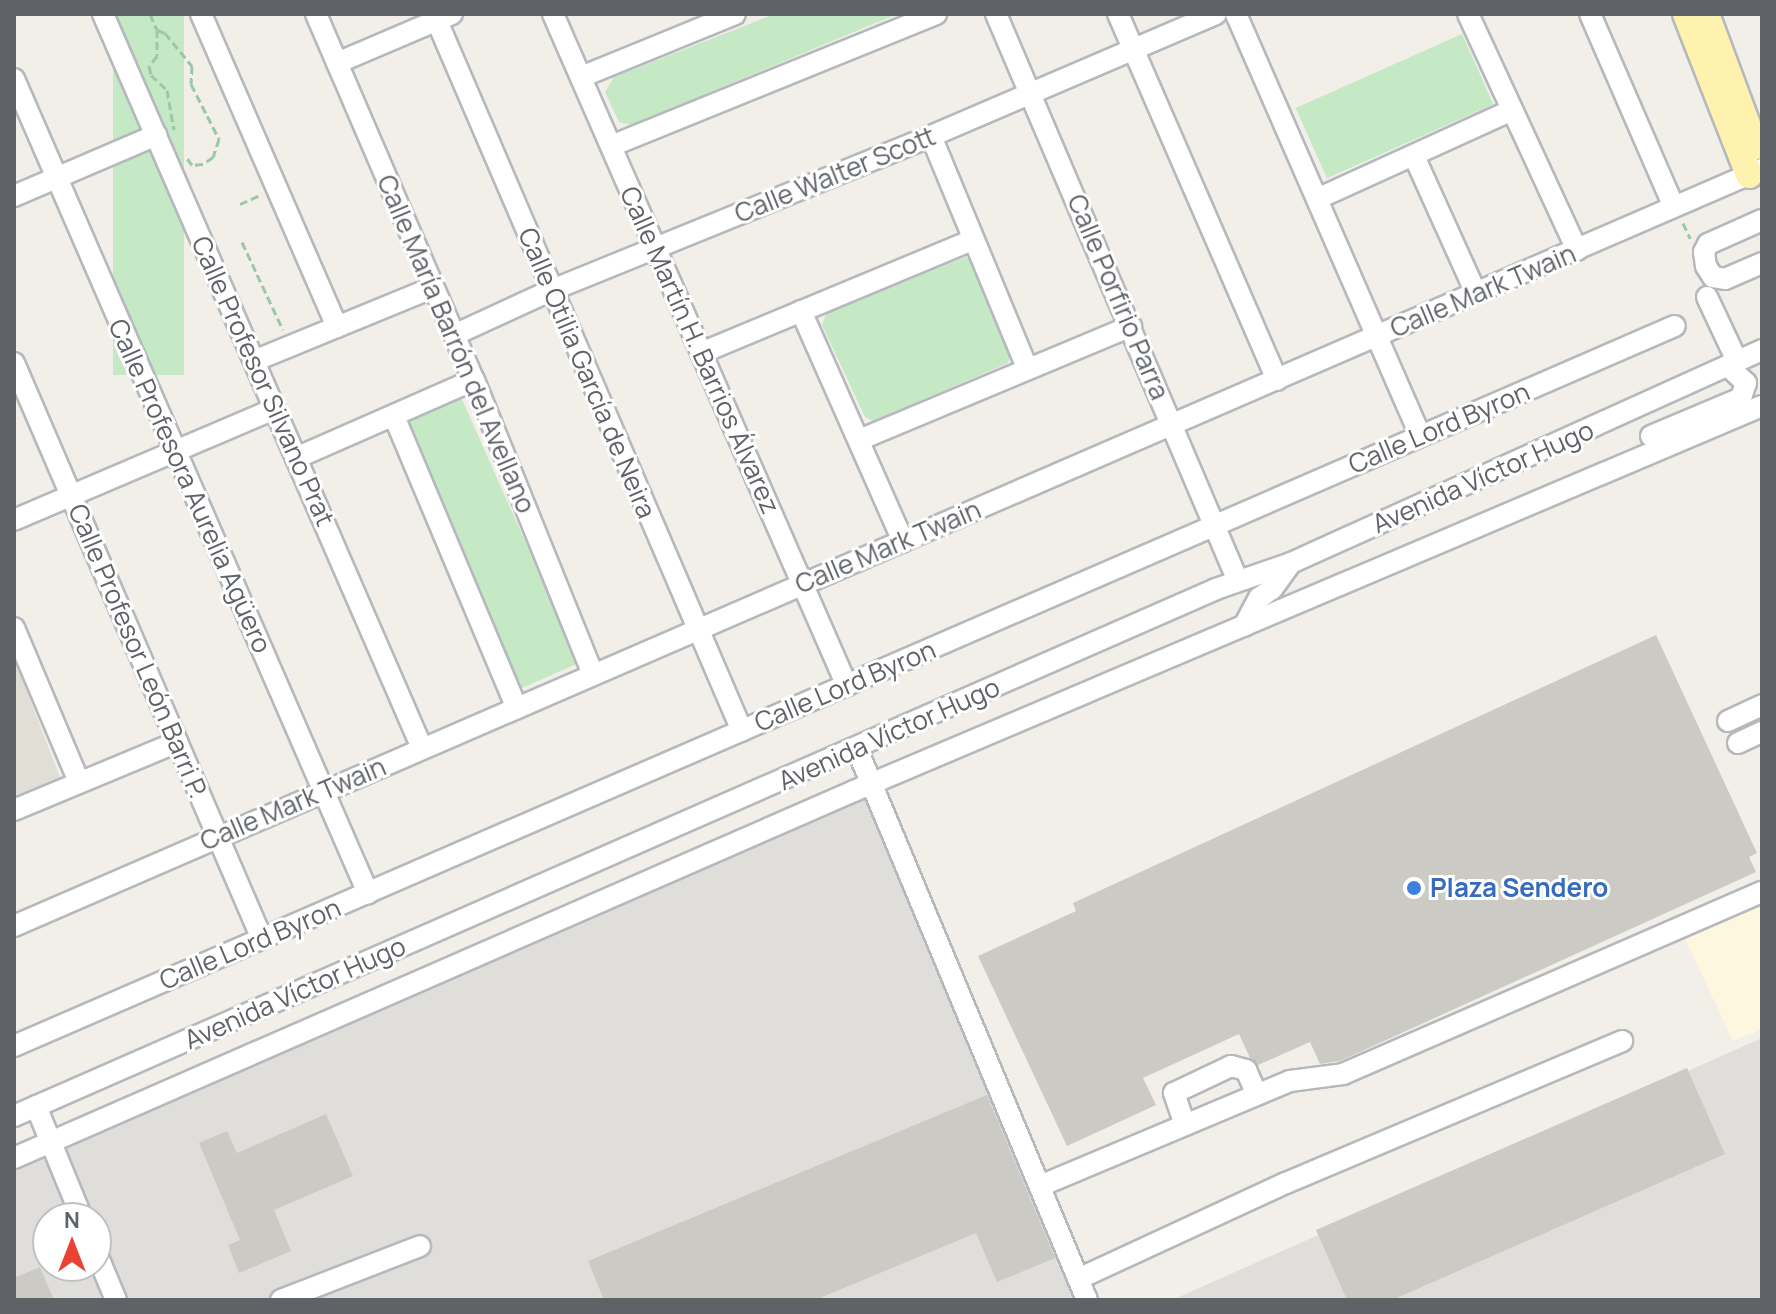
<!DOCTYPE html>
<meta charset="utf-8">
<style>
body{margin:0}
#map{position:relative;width:1776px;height:1314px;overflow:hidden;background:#f1efe8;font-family:Manrope,sans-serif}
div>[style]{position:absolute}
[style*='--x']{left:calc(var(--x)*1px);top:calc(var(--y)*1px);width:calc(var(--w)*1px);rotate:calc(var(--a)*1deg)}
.commercial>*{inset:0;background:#fef7e0}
.industrial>*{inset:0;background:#e0deda}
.education>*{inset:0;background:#e1ded6}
.green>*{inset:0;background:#c5e8c5;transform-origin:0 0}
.building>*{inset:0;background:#cccac5}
.path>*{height:3px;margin-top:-1.5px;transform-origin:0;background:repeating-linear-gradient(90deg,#9cc7a9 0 8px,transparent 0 12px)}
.roads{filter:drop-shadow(2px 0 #b5b8bc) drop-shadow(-2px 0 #b5b8bc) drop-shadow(0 2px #b5b8bc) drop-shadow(0 -2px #b5b8bc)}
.minor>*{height:20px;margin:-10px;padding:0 10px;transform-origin:10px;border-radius:10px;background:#fff}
.major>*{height:26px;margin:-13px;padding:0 13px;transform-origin:13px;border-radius:13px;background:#fff2af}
.dots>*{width:22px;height:22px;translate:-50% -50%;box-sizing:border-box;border:4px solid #fff;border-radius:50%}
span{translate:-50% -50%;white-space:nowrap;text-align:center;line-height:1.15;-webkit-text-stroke:6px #fff;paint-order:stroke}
.street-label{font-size:26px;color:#5f6368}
.shop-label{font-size:26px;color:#366cbe;font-weight:700}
.left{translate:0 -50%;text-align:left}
.frame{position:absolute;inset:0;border:16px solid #5f6368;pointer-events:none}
.north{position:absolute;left:32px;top:1202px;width:80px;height:80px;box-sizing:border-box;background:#fff;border:2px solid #bfc1c3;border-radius:50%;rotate:0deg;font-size:22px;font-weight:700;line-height:32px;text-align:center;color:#5f6368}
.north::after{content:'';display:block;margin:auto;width:28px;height:36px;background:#ea4335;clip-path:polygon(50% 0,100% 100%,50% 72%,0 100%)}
</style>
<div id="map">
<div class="commercial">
<i style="clip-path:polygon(1762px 895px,1762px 1029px,1733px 1041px,1682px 932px)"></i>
</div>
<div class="industrial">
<i style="clip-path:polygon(evenodd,864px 783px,1083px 1300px,14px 1300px,14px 1159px,864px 783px,48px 1218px,96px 1218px,96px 1266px,48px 1266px,48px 1218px)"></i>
<i style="clip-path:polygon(1762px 1038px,1762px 1300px,1172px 1300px)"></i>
</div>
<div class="education">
<i style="clip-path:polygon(14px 658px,61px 780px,14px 803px)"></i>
</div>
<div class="green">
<i style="left:113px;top:14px;width:71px;height:361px"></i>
<i style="clip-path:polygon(775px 14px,897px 14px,632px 125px,619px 122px,605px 92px,614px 77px)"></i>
<i style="left:1462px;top:34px;width:77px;height:182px;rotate:66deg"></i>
<i style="clip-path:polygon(966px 257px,973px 260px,1011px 354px,1008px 363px,873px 421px,865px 417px,822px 325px,827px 312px)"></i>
<i style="left:460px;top:395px;width:293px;height:65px;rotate:66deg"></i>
</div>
<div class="building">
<i style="clip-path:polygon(1656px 635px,1757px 853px,1749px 857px,1756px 872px,1340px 1061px,1320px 1064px,1310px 1042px,1258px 1065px,1250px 1058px,1239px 1034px,1143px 1078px,1156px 1105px,1067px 1146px,978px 956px,1076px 911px,1073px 903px)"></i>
<i style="clip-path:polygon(1687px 1068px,1725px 1154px,1392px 1300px,1347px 1300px,1316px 1230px)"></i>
<i style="clip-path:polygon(987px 1095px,1055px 1258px,997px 1282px,976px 1233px,815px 1300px,604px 1300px,588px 1261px)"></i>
<i style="clip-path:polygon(326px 1114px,353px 1176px,274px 1210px,291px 1251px,239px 1273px,228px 1245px,240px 1240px,199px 1143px,227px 1131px,237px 1153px)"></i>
<i style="clip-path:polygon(40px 1267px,54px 1300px,14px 1300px,14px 1278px)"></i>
</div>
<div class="path">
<i style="--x:150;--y:14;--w:17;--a:66"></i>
<i style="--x:157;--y:30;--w:9;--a:21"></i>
<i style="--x:165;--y:33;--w:43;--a:50.7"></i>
<i style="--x:192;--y:66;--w:18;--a:93"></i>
<i style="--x:191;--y:84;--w:62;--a:63"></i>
<i style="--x:219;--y:139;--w:19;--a:108"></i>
<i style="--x:213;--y:157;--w:12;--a:145"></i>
<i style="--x:203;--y:164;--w:11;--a:175"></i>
<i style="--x:192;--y:165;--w:9;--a:-126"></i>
<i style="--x:157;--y:30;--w:26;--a:90"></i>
<i style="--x:157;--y:56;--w:13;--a:129"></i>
<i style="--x:149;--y:66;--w:9;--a:77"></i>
<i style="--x:151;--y:75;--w:22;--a:43"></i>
<i style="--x:167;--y:90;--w:40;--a:80"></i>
<i style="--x:240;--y:204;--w:24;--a:-24"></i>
<i style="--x:1683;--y:223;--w:17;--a:65"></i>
<i style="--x:242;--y:242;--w:97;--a:65"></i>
</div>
<div class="roads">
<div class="minor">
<i style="--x:103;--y:14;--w:800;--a:66.51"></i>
<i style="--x:201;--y:14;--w:341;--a:66.5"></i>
<i style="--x:316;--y:14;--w:399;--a:66.7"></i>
<i style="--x:474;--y:380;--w:318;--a:68"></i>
<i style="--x:434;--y:14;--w:780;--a:66.75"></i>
<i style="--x:553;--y:14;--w:733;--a:66.37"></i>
<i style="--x:996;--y:14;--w:616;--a:66.89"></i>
<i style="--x:1118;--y:14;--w:399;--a:66.5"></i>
<i style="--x:1236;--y:14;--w:459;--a:66.4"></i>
<i style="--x:1468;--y:14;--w:260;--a:65.2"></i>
<i style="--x:1590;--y:14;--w:210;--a:66.5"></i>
<i style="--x:337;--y:63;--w:125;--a:-23.1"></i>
<i style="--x:581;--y:77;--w:166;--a:-22.2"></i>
<i style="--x:14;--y:79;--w:888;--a:66.5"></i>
<i style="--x:931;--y:136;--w:251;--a:67.5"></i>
<i style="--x:611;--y:146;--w:351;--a:-22.1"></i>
<i style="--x:1414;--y:156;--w:150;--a:65.7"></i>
<i style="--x:14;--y:196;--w:155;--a:-23.2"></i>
<i style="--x:1319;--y:198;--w:212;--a:-24.5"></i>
<i style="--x:1762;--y:220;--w:59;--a:156"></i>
<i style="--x:1708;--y:244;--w:9;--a:117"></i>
<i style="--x:1704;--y:252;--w:14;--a:82"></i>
<i style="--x:1706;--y:266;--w:13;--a:58"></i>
<i style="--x:1713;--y:277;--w:12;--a:9"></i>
<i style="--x:1725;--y:279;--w:40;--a:-23.4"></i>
<i style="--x:1707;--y:297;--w:71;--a:64.9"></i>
<i style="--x:801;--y:311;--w:252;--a:66.1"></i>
<i style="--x:454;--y:335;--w:108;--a:-24.7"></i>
<i style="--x:552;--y:290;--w:409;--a:-22.1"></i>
<i style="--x:931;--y:136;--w:310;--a:-23.2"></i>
<i style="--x:701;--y:353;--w:295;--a:-22.6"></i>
<i style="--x:254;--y:361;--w:192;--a:-22.3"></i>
<i style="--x:14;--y:363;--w:627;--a:66.71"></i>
<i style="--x:394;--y:416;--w:317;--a:67.2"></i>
<i style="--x:1651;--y:436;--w:98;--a:-22.9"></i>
<i style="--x:1741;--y:398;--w:16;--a:-72"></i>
<i style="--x:1746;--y:383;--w:25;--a:-137"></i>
<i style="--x:859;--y:440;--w:295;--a:-22.7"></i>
<i style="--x:296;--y:458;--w:194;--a:-23.7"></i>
<i style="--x:14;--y:520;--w:283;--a:-23.1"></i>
<i style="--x:1244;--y:626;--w:32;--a:-62"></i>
<i style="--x:1259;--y:598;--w:16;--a:-35"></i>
<i style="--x:1272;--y:589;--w:32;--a:-54"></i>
<i style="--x:14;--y:628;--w:167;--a:67.1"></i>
<i style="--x:1728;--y:721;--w:38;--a:-25"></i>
<i style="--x:1738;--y:743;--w:26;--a:-25"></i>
<i style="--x:857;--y:749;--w:597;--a:67.34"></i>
<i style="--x:14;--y:810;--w:177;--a:-22.6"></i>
<i style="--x:14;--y:926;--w:1905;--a:-23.42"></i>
<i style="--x:14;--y:1046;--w:1810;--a:-23.44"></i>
<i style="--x:36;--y:1106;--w:121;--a:67.7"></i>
<i style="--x:14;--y:1116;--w:1312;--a:-23.67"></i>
<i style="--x:1216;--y:589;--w:79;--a:-19.1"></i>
<i style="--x:1291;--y:563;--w:517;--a:-24.33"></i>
<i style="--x:1185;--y:1125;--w:34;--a:-109"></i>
<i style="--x:1174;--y:1093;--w:63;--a:-25.3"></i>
<i style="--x:1231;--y:1066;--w:16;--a:15"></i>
<i style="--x:1246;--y:1070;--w:27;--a:66"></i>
<i style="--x:14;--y:1158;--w:917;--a:-23.6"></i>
<i style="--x:854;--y:791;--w:986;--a:-22.98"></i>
<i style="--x:1040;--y:1186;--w:271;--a:-22.8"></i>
<i style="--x:1290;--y:1081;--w:53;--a:-7.5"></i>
<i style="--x:1343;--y:1074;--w:457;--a:-23.5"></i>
<i style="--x:96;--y:1252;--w:52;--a:67.4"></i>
<i style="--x:1078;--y:1279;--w:229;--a:-24.8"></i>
<i style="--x:1286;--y:1183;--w:365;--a:-22.9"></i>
<i style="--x:281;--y:1300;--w:149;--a:-21.2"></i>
</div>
<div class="major">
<i style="--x:1686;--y:14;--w:173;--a:68.6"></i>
<i style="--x:1706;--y:14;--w:141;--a:69.6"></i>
</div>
</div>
<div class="dots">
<i style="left:1414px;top:888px;background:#3f7fe0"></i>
</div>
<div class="street-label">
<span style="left:835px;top:175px;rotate:-22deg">Calle Walter Scott</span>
<span style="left:1483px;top:291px;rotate:-23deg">Calle Mark Twain</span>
<span style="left:1118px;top:297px;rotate:67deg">Calle Porfirio Parra</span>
<span style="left:456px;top:344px;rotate:67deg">Calle María Barrón del Avellano</span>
<span style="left:700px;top:350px;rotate:66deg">Calle Martín H. Barrios Álvarez</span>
<span style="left:587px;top:373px;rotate:67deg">Calle Otilia García de Neira</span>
<span style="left:263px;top:381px;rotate:66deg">Calle Profesor Silvano Prat</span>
<span style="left:1439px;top:428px;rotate:-23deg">Calle Lord Byron</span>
<span style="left:1483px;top:477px;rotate:-24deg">Avenida Víctor Hugo</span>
<span style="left:190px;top:486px;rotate:66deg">Calle Profesora Aurelia Agüero</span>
<span style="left:888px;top:547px;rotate:-23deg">Calle Mark Twain</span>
<span style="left:138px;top:651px;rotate:67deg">Calle Profesor León Barri P.</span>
<span style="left:845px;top:686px;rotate:-23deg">Calle Lord Byron</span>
<span style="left:889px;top:734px;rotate:-24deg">Avenida Víctor Hugo</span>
<span style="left:293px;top:804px;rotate:-23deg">Calle Mark Twain</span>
<span style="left:250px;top:944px;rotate:-23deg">Calle Lord Byron</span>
<span style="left:295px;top:993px;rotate:-24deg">Avenida Víctor Hugo</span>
</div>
<div class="shop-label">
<span class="left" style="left:1430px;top:888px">Plaza Sendero</span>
</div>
<div class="frame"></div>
<div class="north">N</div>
</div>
